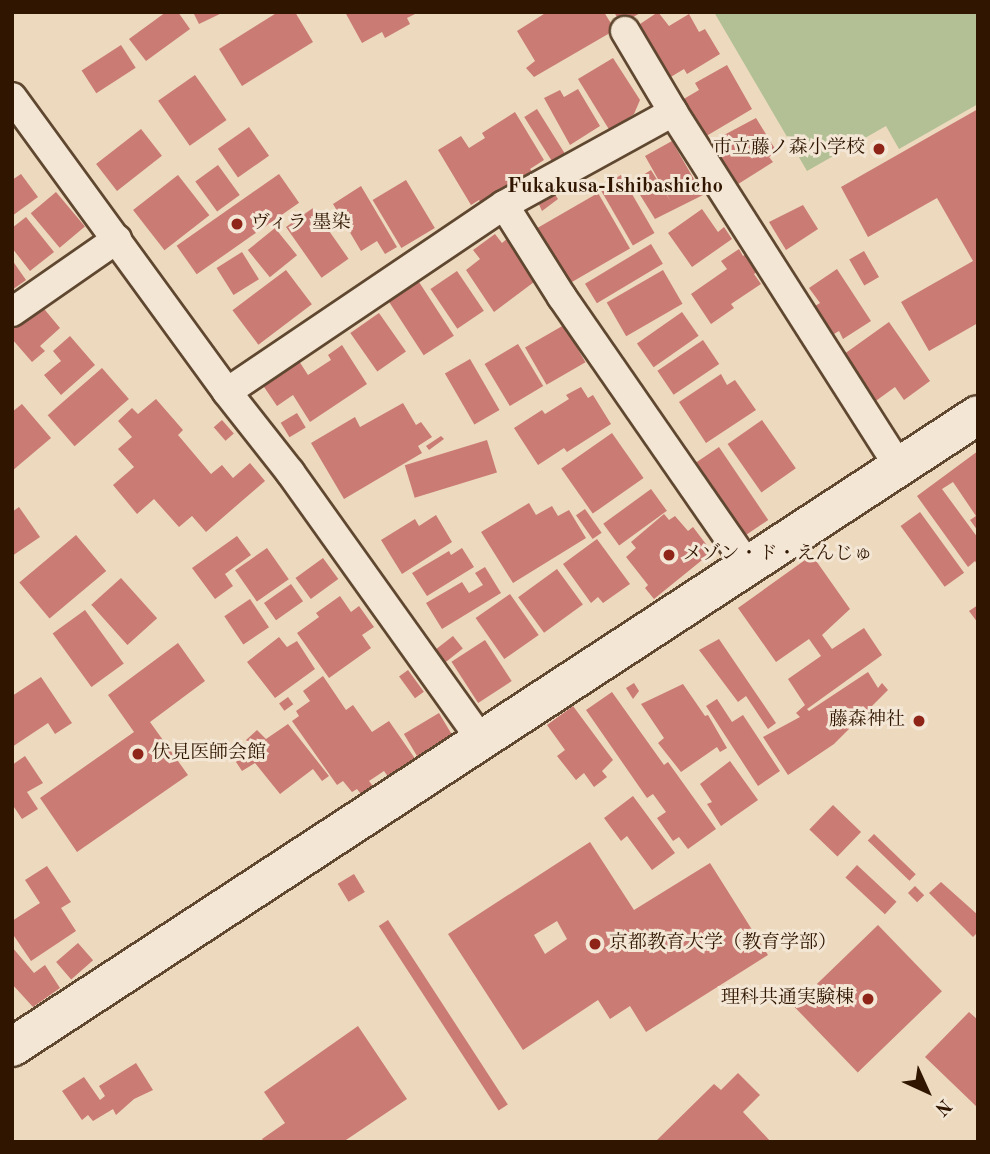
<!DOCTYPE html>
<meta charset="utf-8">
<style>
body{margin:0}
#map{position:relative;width:990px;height:1154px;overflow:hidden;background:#ecd9be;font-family:"Old Standard TT","Noto Serif JP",serif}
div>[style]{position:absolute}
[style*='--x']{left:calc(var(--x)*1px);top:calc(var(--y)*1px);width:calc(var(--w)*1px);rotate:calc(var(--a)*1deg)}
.green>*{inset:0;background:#b3c095}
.building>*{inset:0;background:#ca7b74;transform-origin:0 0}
.roads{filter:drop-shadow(2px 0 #5f4730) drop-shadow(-2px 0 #5f4730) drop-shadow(0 2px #5f4730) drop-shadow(0 -2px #5f4730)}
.street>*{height:28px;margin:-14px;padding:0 14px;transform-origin:14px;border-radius:14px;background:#f3e6d5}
.secondary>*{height:38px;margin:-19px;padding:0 19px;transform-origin:19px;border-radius:19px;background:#f3e6d5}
.dots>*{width:19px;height:19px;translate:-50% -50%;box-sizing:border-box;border:4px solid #f3e6d5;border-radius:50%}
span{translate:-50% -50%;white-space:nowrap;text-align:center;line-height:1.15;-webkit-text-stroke:6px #f3e6d5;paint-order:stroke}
.poi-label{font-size:19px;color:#301600}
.right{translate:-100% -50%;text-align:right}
.left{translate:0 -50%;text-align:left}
.neighbourhood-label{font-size:21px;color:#301600;font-weight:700}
.frame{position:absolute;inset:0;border:14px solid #301600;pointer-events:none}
.north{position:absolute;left:892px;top:1056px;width:70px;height:70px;-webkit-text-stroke:5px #f3e6d5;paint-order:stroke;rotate:135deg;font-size:19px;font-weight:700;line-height:28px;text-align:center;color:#301600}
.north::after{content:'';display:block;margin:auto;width:24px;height:32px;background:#301600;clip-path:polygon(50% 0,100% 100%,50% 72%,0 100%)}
</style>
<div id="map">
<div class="green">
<i style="clip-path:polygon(714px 12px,978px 12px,978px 104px,899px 149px,886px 126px,807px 171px)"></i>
</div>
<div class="building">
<i style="clip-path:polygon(166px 12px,178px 12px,190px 29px,146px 61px,129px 39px)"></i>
<i style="clip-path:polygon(193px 12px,224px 12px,199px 24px)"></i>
<i style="clip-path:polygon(278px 12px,295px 12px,313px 42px,242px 86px,219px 49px)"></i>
<i style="clip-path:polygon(345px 12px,419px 12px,407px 18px,410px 24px,385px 38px,382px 32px,362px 43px)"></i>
<i style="clip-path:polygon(547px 12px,604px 12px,615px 30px,534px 77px,526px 68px,535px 61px,517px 31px)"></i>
<i style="clip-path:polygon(614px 12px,642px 12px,621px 24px)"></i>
<i style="clip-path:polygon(658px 12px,669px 26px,689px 14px,699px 32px,705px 29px,720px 54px,687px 74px,684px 69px,669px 78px,637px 26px)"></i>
<i style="left:121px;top:45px;width:27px;height:47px;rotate:57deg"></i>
<i style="clip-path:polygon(613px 58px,640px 100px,634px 114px,610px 131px,578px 79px)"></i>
<i style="clip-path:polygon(727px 65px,752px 109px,703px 138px,682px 100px,699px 90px,695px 83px)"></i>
<i style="left:195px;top:75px;width:55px;height:45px;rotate:55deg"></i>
<i style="clip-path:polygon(578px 89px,600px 126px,570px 145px,544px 98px,560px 90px,564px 97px)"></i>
<i style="left:537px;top:109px;width:54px;height:15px;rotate:58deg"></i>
<i style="clip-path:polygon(978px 109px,978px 323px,929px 351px,901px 302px,973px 261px,937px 198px,868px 237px,841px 187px)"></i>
<i style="clip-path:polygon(515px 112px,544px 160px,530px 169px,533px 173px,482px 204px,479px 200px,471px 205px,438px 150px,461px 136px,469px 148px,485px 138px,482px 133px)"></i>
<i style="clip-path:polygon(756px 118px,777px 152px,769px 157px,773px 162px,735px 186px,709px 143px)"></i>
<i style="left:249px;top:127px;width:35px;height:38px;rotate:55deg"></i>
<i style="left:141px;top:129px;width:34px;height:57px;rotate:52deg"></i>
<i style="clip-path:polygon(672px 141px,703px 195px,655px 219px,632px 182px,651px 170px,671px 202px,645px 156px)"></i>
<i style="left:218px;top:165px;width:37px;height:28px;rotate:54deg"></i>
<i style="clip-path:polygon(21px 174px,38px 197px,12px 216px,12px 180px)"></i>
<i style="left:279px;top:174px;width:35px;height:125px;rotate:55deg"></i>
<i style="left:178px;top:175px;width:51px;height:57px;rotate:52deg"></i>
<i style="left:621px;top:175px;width:67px;height:25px;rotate:60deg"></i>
<i style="left:406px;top:180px;width:56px;height:39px;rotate:59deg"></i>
<i style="clip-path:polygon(361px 186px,397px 247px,385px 254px,377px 241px,361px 251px,333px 204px)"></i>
<i style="clip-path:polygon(552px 190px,558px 199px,542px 211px,537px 200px)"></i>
<i style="left:56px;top:192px;width:45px;height:33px;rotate:50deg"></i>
<i style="left:598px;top:193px;width:64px;height:73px;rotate:60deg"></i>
<i style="clip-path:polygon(803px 205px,818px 229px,786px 250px,769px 222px)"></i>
<i style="left:313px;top:208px;width:62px;height:33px;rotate:55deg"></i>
<i style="clip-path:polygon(702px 209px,718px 232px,724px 227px,732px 239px,692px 267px,668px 233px)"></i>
<i style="clip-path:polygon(26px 217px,54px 252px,30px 271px,12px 248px,12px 228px)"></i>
<i style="left:275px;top:228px;width:35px;height:35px;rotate:51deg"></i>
<i style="clip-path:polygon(495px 234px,502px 243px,508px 238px,534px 282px,494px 312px,466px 270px,480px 259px,473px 250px)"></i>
<i style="left:651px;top:244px;width:23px;height:77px;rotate:59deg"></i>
<i style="clip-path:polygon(739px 249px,743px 256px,751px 251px,762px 268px,754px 274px,761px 284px,731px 304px,734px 308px,711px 324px,691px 294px,727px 269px,721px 261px)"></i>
<i style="left:864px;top:251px;width:30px;height:17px;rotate:60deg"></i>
<i style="left:242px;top:252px;width:32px;height:30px;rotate:58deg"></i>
<i style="clip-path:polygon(12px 260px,26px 280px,12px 290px)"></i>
<i style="clip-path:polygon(837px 269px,871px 321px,843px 339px,839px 331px,834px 334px,815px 306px,820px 303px,809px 288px)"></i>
<i style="left:286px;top:270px;width:43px;height:67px;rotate:53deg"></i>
<i style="left:663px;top:270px;width:39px;height:65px;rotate:60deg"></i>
<i style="left:457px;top:271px;width:48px;height:32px;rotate:56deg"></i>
<i style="left:419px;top:282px;width:64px;height:36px;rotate:57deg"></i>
<i style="clip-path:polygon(40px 304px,60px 328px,40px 346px,45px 351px,32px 362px,12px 339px,12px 328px)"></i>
<i style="left:682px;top:312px;width:29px;height:55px;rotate:55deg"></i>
<i style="left:379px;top:313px;width:47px;height:35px;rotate:55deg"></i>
<i style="clip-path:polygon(889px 322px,930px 381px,904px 400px,895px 387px,873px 403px,840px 357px)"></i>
<i style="left:564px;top:325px;width:43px;height:45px;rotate:60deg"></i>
<i style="clip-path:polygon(70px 336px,95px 365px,61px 395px,44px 375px,61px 361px,53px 351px)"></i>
<i style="left:703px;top:340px;width:29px;height:55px;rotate:56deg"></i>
<i style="left:518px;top:344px;width:49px;height:39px;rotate:59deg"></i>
<i style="clip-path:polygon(342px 345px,367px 384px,310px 422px,293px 395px,277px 406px,262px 384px,299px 361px,308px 375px,331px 360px,328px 355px)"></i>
<i style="left:470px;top:359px;width:59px;height:29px;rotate:60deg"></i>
<i style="left:102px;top:368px;width:41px;height:72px;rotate:49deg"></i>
<i style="clip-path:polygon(721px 374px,727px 385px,735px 380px,756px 410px,706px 443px,679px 402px)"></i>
<i style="clip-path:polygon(581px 387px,588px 398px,593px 395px,611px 424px,567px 452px,564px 448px,538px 465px,514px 428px,542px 410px,545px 414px,569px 399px,566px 395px)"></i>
<i style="clip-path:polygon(156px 399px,183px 430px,178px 435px,211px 474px,222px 465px,233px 478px,250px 463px,265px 481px,206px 532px,192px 516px,179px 527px,154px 499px,137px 514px,113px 485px,134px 467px,118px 449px,132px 437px,118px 421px,132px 408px,138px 414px)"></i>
<i style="clip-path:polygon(403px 403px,416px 425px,421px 422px,432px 437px,418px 446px,422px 453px,344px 499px,311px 443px,355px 417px,360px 427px)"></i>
<i style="clip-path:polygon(22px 404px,51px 438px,12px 471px,12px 412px)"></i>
<i style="left:297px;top:413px;width:17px;height:19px;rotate:59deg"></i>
<i style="left:222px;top:420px;width:18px;height:11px;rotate:49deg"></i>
<i style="left:762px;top:420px;width:59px;height:42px;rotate:55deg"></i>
<i style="left:612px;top:433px;width:55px;height:62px;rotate:55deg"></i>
<i style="clip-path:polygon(441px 436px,444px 439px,429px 450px,426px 446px)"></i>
<i style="left:487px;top:440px;width:34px;height:86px;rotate:73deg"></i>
<i style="left:719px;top:447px;width:88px;height:34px;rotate:56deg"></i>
<i style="clip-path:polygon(978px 451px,978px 531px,970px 520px,976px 516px,953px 482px,942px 489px,978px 538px,978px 566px,975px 561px,968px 567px,917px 496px)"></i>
<i style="left:651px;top:489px;width:27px;height:59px;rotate:54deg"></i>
<i style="clip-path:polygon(529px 503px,536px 515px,552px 506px,558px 516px,569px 510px,586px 538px,513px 583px,481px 532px)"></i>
<i style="clip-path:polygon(19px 507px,40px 537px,12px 556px,12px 512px)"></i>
<i style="left:585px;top:509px;width:29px;height:11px;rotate:55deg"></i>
<i style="left:920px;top:512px;width:75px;height:24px;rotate:54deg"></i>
<i style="clip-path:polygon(664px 514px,669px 520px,675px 516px,688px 531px,693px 527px,712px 552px,654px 599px,645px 588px,648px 585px,626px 557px,636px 548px,631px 542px)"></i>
<i style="clip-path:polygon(436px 515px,452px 542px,402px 574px,381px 540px,415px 519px,419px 526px)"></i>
<i style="left:76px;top:535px;width:47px;height:74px;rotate:50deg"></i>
<i style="clip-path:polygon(237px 536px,251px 555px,225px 574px,233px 586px,215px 599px,192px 568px)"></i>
<i style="clip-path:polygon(597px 539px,630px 584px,603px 603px,598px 597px,591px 603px,563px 564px)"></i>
<i style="left:267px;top:548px;width:38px;height:39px;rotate:55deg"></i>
<i style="clip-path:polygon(462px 548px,474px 567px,427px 596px,412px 573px,449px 551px,451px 555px)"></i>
<i style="clip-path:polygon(812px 555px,850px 609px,822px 635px,832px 649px,864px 628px,882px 655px,807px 709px,809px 711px,868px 672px,878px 688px,882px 683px,888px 690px,834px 744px,788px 775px,763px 737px,800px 717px,796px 713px,805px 705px,788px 679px,821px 656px,809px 639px,776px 662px,738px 608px)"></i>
<i style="left:323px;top:558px;width:26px;height:34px;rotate:54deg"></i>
<i style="clip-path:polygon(485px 567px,501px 593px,442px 629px,426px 603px,462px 582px,469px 593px,483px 585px,475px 573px)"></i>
<i style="left:557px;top:569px;width:44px;height:48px;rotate:54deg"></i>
<i style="left:121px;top:578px;width:54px;height:40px;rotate:48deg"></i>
<i style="left:291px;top:584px;width:21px;height:33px;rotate:55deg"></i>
<i style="left:510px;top:594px;width:50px;height:42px;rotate:55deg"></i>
<i style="clip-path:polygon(340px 596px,351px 612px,359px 606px,374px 627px,362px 635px,371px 648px,329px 678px,297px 633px,319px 617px,316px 613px)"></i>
<i style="left:250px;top:599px;width:34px;height:31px;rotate:56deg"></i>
<i style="clip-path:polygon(978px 605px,978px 623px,969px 611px)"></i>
<i style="left:85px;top:610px;width:66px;height:40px;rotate:54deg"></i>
<i style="left:453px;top:636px;width:16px;height:22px;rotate:52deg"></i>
<i style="clip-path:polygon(279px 637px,287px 647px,297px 641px,315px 669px,275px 698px,247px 662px)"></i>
<i style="clip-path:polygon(719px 639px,776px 723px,768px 729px,746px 696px,738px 702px,699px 650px)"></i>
<i style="left:485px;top:640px;width:49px;height:40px;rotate:57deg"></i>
<i style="clip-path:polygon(178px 643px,205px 681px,150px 722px,188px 775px,77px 852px,40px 798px,134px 732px,108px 695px)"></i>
<i style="left:408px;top:670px;width:27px;height:11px;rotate:54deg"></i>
<i style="clip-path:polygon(323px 676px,346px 710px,353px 705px,372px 732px,389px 721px,416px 760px,389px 778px,384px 771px,369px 781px,375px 789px,363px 797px,357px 789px,352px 792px,343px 781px,337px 785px,292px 721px,299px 716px,296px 711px,310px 701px,303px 691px)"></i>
<i style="clip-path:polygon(41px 677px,72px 723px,55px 734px,48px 723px,12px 747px,12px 696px)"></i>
<i style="clip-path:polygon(634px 683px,639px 691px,633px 699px,626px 688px)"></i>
<i style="clip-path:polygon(683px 684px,705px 716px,708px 715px,727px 748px,720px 752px,717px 747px,681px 772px,658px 743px,664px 738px,641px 704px)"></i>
<i style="clip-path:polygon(612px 692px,664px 765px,668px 762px,716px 829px,688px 849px,679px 837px,673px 841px,657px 818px,666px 812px,653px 794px,647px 798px,586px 710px)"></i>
<i style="left:288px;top:697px;width:9px;height:11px;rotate:54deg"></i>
<i style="clip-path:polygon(717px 699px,732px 722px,743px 715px,780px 771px,758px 786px,706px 706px)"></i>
<i style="clip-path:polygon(573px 706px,613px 760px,602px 771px,607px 777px,594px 787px,584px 773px,576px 780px,557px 756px,565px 750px,547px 725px)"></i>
<i style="left:439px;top:713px;width:27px;height:41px;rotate:59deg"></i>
<i style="clip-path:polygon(288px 724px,329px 776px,322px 781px,313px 769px,280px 794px,255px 763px,242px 771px,236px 762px,253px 747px,246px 740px,257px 730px,266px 739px)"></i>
<i style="clip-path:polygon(25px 756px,43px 783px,27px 792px,38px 809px,22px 819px,12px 804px,12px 765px)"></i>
<i style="clip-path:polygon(730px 761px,758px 800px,721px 826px,707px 804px,712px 802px,700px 784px)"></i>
<i style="clip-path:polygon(633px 796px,675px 853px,652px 870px,627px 836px,621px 841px,604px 818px)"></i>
<i style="left:833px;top:805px;width:39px;height:34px;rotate:44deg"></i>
<i style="left:874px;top:834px;width:58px;height:9px;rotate:44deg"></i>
<i style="clip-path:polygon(evenodd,590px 842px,634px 910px,710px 863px,768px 955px,646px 1032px,630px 1006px,610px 1019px,598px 1000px,523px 1050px,448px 934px,590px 842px,557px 921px,567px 939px,545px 954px,534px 935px,557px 921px)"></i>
<i style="left:857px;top:865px;width:54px;height:17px;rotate:43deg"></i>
<i style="clip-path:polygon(47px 866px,71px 902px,61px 908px,76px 931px,31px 961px,12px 933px,12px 921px,40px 903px,25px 880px)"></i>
<i style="left:354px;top:874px;width:21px;height:19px;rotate:59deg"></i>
<i style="clip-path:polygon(941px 882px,978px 915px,978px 932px,973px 937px,929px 893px)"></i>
<i style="left:915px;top:886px;width:13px;height:10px;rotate:45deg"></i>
<i style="left:388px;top:920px;width:220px;height:11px;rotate:57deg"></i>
<i style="left:878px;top:925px;width:92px;height:117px;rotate:46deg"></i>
<i style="left:78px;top:943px;width:23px;height:29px;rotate:49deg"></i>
<i style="clip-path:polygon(12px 947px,34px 973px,45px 965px,60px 988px,33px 1007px,12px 984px)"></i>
<i style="clip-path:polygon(969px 1012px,978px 1020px,978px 1108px,925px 1057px)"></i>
<i style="clip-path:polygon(358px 1026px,407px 1099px,343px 1142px,264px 1142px,262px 1139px,285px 1123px,264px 1092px)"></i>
<i style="clip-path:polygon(136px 1063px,153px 1090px,134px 1099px,116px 1115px,113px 1109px,93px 1121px,88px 1115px,82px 1120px,62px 1091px,84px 1077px,100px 1100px,105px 1096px,99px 1086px)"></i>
<i style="clip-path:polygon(738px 1073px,760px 1095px,743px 1112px,771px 1142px,655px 1142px,714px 1084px,721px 1090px)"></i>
</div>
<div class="roads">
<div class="street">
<i style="--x:625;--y:31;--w:94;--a:59.3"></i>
<i style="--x:12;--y:97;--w:365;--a:53.9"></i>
<i style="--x:227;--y:392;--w:102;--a:51.8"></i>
<i style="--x:290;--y:472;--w:329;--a:54.5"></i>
<i style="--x:504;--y:205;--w:109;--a:57.8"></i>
<i style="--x:562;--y:297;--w:325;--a:55.3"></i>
<i style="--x:12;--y:312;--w:128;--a:-34.8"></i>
<i style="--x:227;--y:392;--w:334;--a:-34"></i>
<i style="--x:504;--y:205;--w:193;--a:-28.8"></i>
<i style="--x:673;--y:112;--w:421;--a:57.5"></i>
</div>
<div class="secondary">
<i style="--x:12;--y:1047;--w:1154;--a:-33.19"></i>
</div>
</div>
<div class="dots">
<i style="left:879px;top:149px;background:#8f2418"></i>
<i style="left:237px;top:224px;background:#8f2418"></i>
<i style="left:669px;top:555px;background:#8f2418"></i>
<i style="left:919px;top:721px;background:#8f2418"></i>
<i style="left:138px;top:754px;background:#8f2418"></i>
<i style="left:595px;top:944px;background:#8f2418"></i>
<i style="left:868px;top:999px;background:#8f2418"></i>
</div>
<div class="poi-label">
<span class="right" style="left:865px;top:149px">市立藤ノ森小学校</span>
<span class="left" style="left:251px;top:224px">ヴィラ 墨染</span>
<span class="left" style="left:683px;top:555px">メゾン・ド・えんじゅ</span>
<span class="right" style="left:905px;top:721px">藤森神社</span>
<span class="left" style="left:152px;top:754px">伏見医師会館</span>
<span class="left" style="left:609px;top:944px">京都教育大学（教育学部）</span>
<span class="right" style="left:854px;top:999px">理科共通実験棟</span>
</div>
<div class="neighbourhood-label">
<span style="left:615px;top:187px">Fukakusa-Ishibashicho</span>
</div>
<div class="frame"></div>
<div class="north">N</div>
</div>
